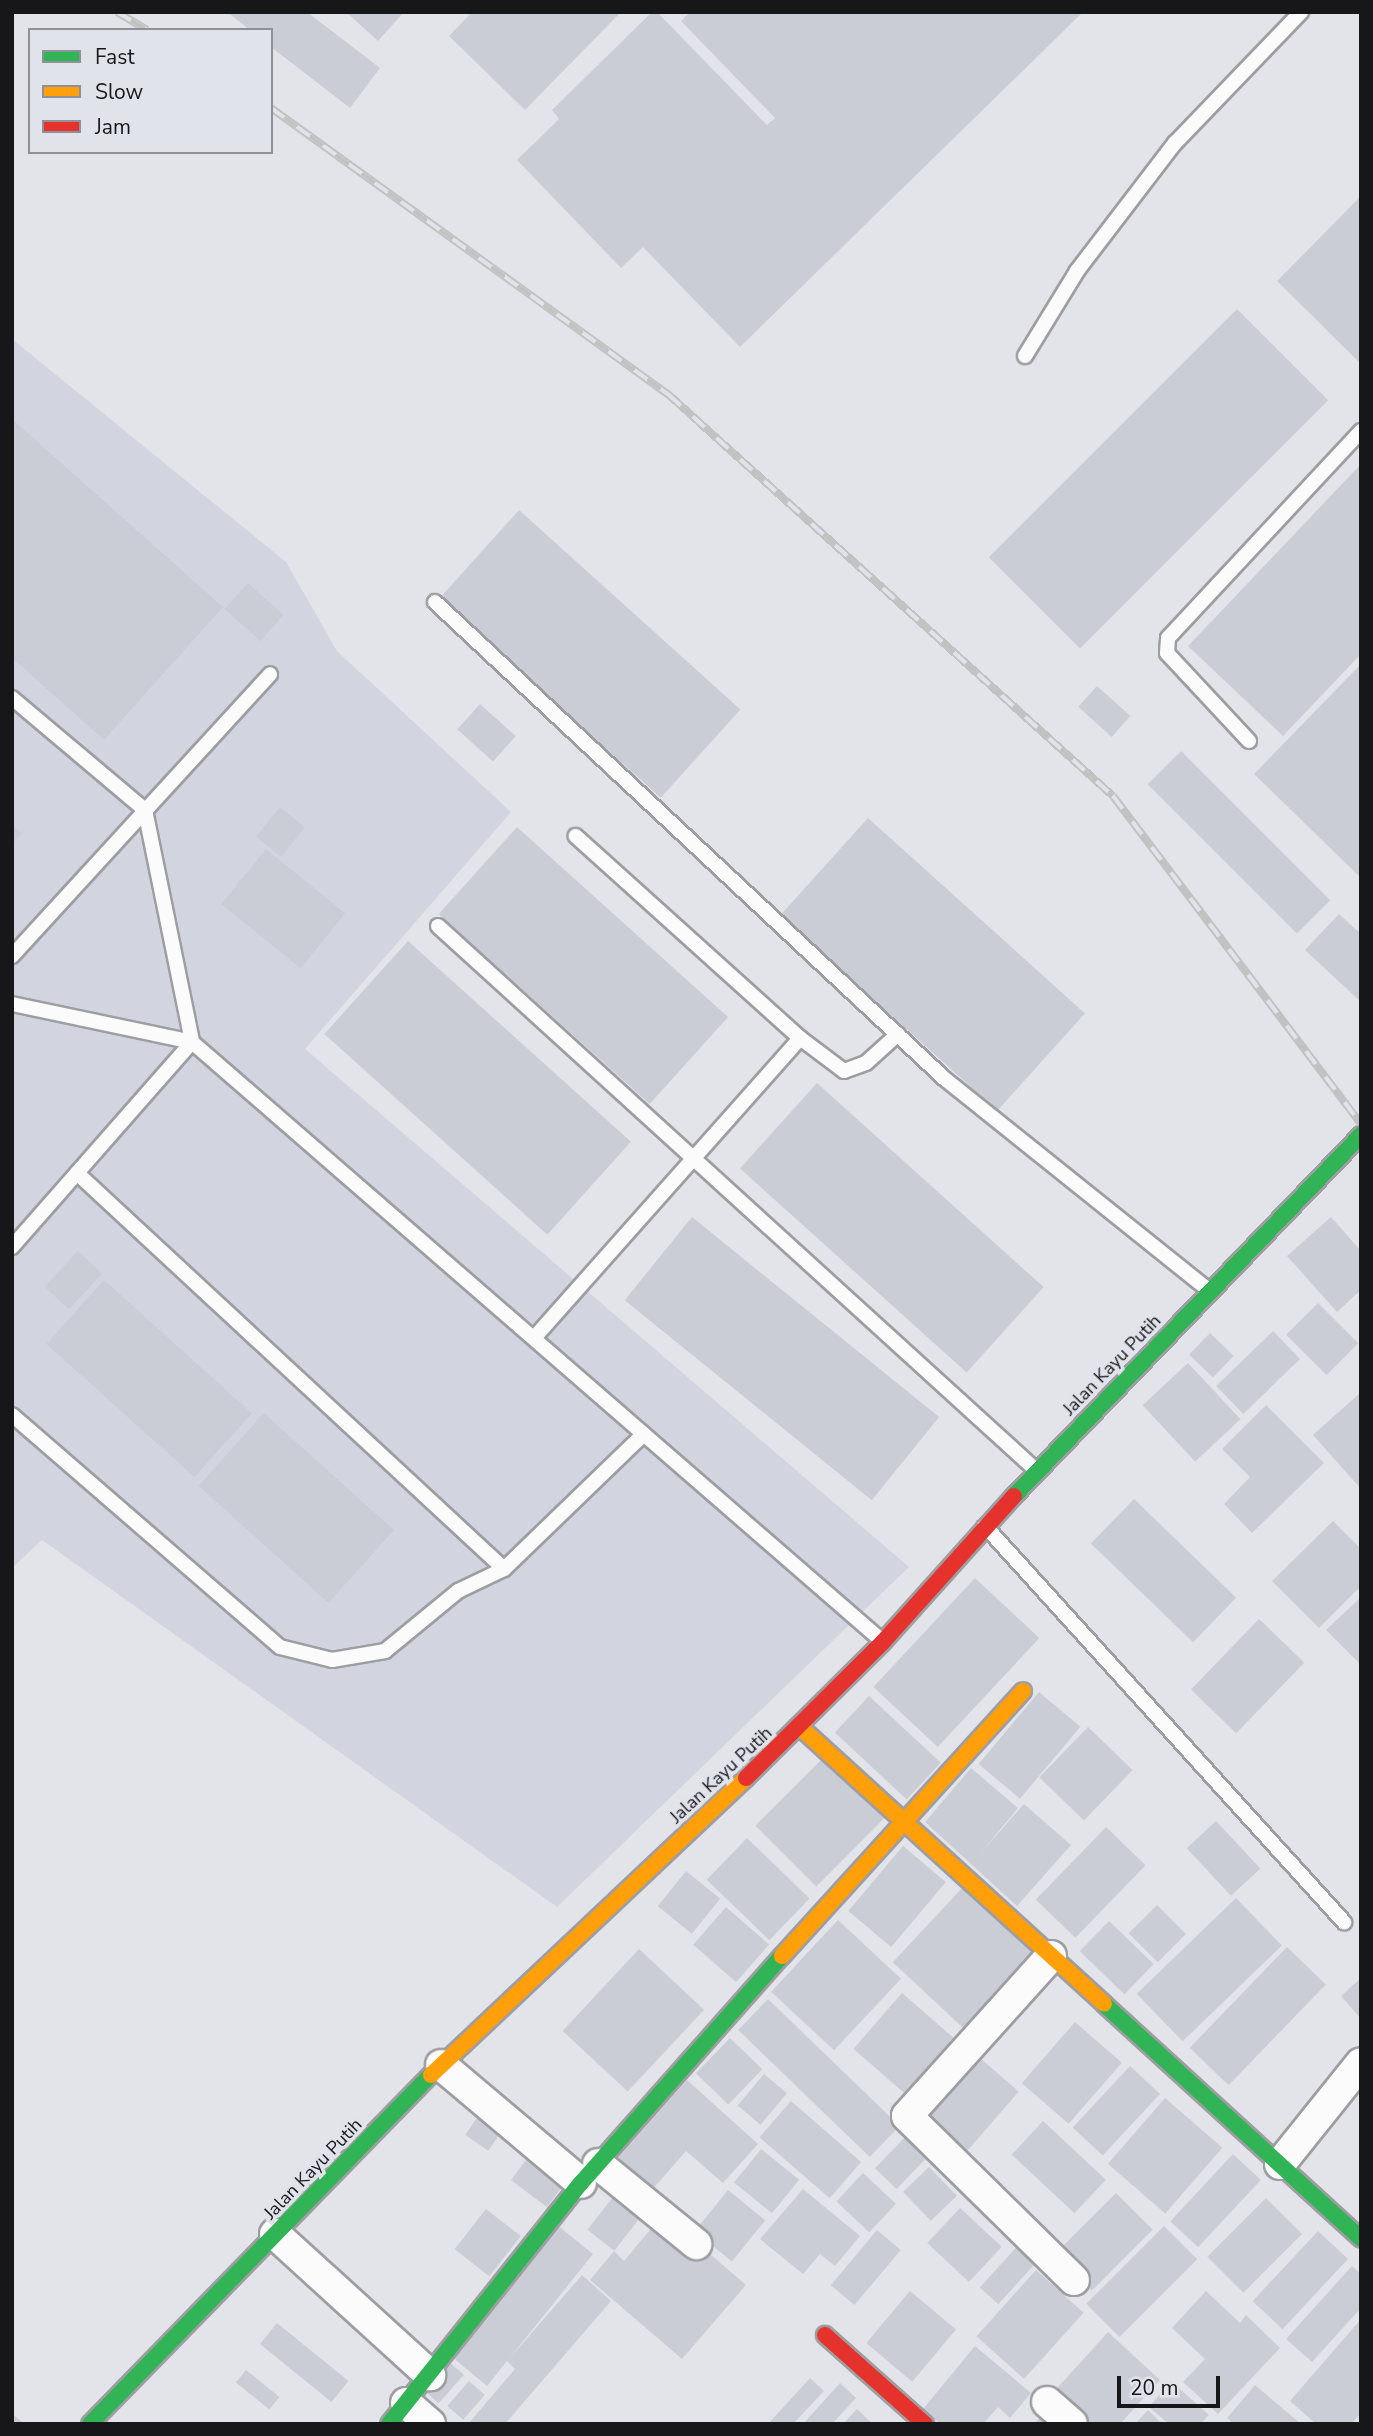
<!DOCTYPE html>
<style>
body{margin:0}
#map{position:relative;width:1373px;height:2436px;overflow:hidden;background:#e3e4e9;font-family:"Nunito Sans",sans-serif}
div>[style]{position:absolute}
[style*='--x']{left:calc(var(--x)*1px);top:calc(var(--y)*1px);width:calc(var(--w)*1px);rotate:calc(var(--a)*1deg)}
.built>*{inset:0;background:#d2d5df}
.building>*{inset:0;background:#cbcdd6;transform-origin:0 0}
.roads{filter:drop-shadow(2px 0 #9e9ea2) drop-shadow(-2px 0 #9e9ea2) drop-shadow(0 2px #9e9ea2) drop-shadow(0 -2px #9e9ea2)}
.lane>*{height:14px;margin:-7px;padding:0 7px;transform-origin:7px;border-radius:7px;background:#fbfbfc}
.street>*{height:30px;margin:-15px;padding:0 15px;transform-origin:15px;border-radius:15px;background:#fbfbfc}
.fast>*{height:16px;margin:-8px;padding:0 8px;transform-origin:8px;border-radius:8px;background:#30b455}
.slow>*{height:16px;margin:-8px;padding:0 8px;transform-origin:8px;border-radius:8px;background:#ff9f0a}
.jam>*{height:16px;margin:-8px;padding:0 8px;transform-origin:8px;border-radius:8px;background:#e5322d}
.rail>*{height:8px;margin-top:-4px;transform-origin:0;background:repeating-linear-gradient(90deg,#e1e3eb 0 16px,#c2c2c3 0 32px);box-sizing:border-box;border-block:2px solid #c2c2c3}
span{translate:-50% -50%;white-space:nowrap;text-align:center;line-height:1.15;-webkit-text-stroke:7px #e1e3eb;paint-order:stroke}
.street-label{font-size:18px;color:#17171a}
.frame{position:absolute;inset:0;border:14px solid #17171a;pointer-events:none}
.legend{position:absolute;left:28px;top:28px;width:245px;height:126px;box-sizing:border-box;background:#e1e3eb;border:2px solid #909197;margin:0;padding:9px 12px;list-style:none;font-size:21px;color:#17171a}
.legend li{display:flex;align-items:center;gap:14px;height:35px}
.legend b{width:35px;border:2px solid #909197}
.scale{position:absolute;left:1117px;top:2376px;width:103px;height:32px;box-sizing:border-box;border:4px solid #17171a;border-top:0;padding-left:9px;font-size:21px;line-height:24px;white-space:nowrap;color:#17171a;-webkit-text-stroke:5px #e1e3eb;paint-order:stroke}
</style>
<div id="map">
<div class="built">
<i style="clip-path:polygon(12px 339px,286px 562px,337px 651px,511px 812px,305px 1049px,909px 1567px,557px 1907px,42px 1540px,12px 1568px)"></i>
</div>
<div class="building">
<i style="clip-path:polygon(227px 12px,307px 12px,380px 68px,350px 108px,271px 47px,271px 30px,250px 30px)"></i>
<i style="clip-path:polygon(346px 12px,404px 12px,378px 41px)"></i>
<i style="clip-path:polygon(472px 12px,621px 12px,525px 110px,449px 36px)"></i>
<i style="clip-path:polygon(652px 12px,657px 12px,767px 125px,775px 118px,681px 21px,690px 12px,1083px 12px,740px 347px,643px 247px,621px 268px,517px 160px,559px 119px,552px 110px)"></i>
<i style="clip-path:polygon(1361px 196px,1361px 364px,1277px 281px)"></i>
<i style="left:1237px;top:309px;width:129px;height:351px;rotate:45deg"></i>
<i style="clip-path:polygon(12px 419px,223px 607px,104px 740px,12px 658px)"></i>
<i style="clip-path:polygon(1361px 464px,1361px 654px,1283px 736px,1188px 646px)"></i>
<i style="left:519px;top:510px;width:298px;height:119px;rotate:42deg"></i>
<i style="left:248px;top:583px;width:48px;height:35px;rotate:42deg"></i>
<i style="clip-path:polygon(1361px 664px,1361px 878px,1254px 774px)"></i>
<i style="left:1097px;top:686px;width:45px;height:28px;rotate:42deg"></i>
<i style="left:480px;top:704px;width:48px;height:34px;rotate:42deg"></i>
<i style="left:1181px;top:751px;width:211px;height:47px;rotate:45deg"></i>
<i style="left:280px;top:807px;width:32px;height:38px;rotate:39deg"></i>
<i style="left:868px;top:818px;width:292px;height:131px;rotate:42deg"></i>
<i style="clip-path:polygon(12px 825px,22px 833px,12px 844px)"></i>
<i style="left:517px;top:827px;width:284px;height:117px;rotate:42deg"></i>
<i style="left:266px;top:849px;width:102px;height:71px;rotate:39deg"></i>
<i style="clip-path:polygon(1339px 914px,1361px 934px,1361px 1002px,1305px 950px)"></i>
<i style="left:408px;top:941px;width:300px;height:125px;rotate:42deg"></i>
<i style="left:817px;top:1083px;width:305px;height:115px;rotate:42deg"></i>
<i style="left:692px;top:1217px;width:318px;height:107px;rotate:39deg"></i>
<i style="clip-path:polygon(1331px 1217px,1361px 1251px,1361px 1290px,1337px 1312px,1287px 1256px)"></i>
<i style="left:78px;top:1251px;width:33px;height:49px;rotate:43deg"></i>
<i style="left:104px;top:1280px;width:199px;height:86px;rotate:42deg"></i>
<i style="left:1318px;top:1303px;width:57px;height:45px;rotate:45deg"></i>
<i style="left:1273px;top:1331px;width:39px;height:79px;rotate:46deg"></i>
<i style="left:1210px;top:1333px;width:33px;height:30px;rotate:44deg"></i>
<i style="left:1188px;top:1363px;width:77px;height:62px;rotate:47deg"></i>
<i style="clip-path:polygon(1361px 1392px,1361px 1489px,1313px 1435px)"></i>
<i style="clip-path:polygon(1266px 1405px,1324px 1463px,1252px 1533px,1224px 1504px,1250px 1477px,1222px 1449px)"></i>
<i style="left:264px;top:1413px;width:175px;height:98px;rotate:42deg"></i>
<i style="left:1134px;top:1499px;width:142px;height:62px;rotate:44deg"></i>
<i style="clip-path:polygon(1333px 1521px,1361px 1549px,1361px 1586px,1319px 1628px,1272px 1581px)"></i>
<i style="left:975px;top:1578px;width:88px;height:149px;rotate:43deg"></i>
<i style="clip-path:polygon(1361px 1597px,1361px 1665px,1326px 1630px)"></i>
<i style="left:1259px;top:1619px;width:63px;height:98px;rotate:44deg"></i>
<i style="left:1039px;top:1692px;width:54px;height:94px;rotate:40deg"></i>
<i style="left:869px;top:1696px;width:98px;height:50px;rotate:43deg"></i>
<i style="left:1088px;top:1727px;width:62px;height:70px;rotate:44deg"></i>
<i style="left:824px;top:1757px;width:86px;height:97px;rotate:45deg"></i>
<i style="clip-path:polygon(971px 1768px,1018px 1808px,980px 1854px,1024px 1804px,1071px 1845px,1017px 1906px,925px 1822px)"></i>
<i style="left:1216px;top:1821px;width:65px;height:40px;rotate:47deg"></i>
<i style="left:1106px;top:1827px;width:55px;height:101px;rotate:44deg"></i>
<i style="left:747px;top:1838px;width:87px;height:58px;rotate:44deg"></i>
<i style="left:903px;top:1846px;width:56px;height:85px;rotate:40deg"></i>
<i style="left:686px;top:1871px;width:44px;height:45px;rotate:39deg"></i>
<i style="left:963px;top:1887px;width:96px;height:103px;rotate:43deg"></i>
<i style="left:1236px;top:1898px;width:66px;height:138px;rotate:46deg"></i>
<i style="left:1157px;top:1905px;width:41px;height:40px;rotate:45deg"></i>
<i style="left:726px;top:1907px;width:57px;height:50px;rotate:41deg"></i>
<i style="left:838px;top:1920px;width:86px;height:98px;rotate:43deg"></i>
<i style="left:1109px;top:1921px;width:62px;height:42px;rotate:44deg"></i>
<i style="left:1287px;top:1947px;width:54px;height:140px;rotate:44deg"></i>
<i style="left:639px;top:1949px;width:89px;height:112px;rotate:43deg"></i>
<i style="clip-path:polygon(1361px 1978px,1361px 2019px,1341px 1996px)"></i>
<i style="left:902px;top:1993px;width:73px;height:74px;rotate:41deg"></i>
<i style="left:768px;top:1999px;width:183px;height:43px;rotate:44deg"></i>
<i style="left:1075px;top:2022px;width:62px;height:81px;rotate:41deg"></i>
<i style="left:730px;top:2038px;width:45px;height:49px;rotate:44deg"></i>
<i style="left:972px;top:2051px;width:62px;height:87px;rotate:41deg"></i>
<i style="left:1130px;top:2066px;width:41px;height:84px;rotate:43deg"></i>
<i style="left:764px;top:2074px;width:30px;height:41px;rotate:40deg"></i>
<i style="clip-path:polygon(687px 2080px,758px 2144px,723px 2183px,686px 2151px,645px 2198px,610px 2167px)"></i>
<i style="left:1165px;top:2098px;width:76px;height:87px;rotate:41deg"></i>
<i style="left:791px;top:2101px;width:93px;height:48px;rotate:41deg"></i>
<i style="left:479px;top:2115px;width:28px;height:24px;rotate:35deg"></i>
<i style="left:1043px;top:2121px;width:86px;height:46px;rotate:43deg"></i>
<i style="left:909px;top:2133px;width:30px;height:49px;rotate:44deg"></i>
<i style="left:761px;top:2149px;width:49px;height:43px;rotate:39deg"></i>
<i style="left:1233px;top:2154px;width:38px;height:92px;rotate:43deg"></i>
<i style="left:529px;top:2156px;width:45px;height:30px;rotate:37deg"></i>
<i style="left:929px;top:2167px;width:40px;height:36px;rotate:46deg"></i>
<i style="left:863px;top:2173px;width:45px;height:39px;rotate:43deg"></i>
<i style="clip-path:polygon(803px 2189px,860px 2236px,835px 2266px,820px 2254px,803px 2274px,760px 2239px)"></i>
<i style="left:728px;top:2190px;width:48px;height:53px;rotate:39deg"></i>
<i style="left:617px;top:2192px;width:34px;height:48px;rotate:38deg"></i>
<i style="left:1116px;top:2193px;width:52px;height:86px;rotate:45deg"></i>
<i style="left:1266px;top:2198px;width:51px;height:83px;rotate:45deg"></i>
<i style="left:960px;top:2208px;width:57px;height:48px;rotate:43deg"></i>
<i style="left:486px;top:2209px;width:44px;height:51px;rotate:38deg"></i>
<i style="clip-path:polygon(556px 2224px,593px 2254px,509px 2359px,582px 2275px,611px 2301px,505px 2424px,468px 2424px,515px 2369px,507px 2361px,487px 2386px,451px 2356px)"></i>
<i style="clip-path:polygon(654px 2225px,693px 2259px,703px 2248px,746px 2285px,682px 2359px,590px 2280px,614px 2251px,624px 2261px)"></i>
<i style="left:1164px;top:2226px;width:47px;height:110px;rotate:45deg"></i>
<i style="left:877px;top:2230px;width:31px;height:72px;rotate:40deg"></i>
<i style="left:1318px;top:2231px;width:41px;height:96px;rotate:43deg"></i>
<i style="left:1020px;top:2243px;width:25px;height:60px;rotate:42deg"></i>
<i style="clip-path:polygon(1352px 2266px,1361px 2274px,1361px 2308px,1312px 2362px,1286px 2339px)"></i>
<i style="left:1036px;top:2270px;width:64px;height:89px;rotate:42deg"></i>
<i style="left:910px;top:2291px;width:60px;height:68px;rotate:40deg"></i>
<i style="clip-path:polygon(1206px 2291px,1240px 2323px,1246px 2315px,1280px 2348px,1218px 2414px,1183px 2382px,1205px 2359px,1172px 2328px)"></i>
<i style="clip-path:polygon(1361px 2319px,1361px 2413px,1351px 2424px,1316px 2424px,1290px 2401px)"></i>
<i style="left:277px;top:2323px;width:92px;height:27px;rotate:39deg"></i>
<i style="clip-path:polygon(1108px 2332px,1160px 2380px,1120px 2424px,1080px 2424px,1050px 2396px)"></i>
<i style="clip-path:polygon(975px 2346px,1031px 2393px,1010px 2418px,998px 2407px,983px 2424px,940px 2424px,923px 2409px)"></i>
<i style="left:446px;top:2359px;width:24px;height:38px;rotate:42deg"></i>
<i style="left:246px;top:2370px;width:43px;height:16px;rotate:39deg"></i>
<i style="clip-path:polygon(810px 2378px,824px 2391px,793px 2424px,768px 2424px)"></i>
<i style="left:469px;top:2381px;width:21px;height:33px;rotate:41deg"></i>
<i style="clip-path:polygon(1171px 2381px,1209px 2415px,1200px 2424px,1169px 2424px,1149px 2407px)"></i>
<i style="clip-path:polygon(840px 2383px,856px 2398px,832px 2424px,803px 2424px)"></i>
<i style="clip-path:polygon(1255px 2385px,1301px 2424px,1234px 2424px,1227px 2418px)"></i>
<i style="clip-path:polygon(1048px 2408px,1066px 2424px,1034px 2424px)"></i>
<i style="clip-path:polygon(857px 2409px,873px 2424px,843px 2424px)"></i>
<i style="clip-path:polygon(1148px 2410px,1162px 2424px,1135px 2424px)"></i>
<i style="clip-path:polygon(12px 2414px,25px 2424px,12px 2424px)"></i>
</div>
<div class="roads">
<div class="lane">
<i style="--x:1025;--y:356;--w:100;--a:-58.5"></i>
<i style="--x:1077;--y:271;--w:161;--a:-52.6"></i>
<i style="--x:1175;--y:143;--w:182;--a:-46.1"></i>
<i style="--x:435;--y:602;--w:698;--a:43.09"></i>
<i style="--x:945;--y:1079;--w:337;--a:38.7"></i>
<i style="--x:12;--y:698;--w:174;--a:40.1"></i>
<i style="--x:145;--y:810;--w:237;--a:78.5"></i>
<i style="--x:192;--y:1042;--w:273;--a:131.3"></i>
<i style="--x:1249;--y:741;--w:120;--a:-133"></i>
<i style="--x:1167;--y:653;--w:15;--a:-86"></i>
<i style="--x:1168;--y:638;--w:283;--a:-47"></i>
<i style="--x:438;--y:926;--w:810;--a:42.3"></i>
<i style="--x:12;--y:956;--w:382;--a:-47.5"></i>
<i style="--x:12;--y:1004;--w:184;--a:11.9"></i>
<i style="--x:192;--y:1042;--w:914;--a:40.96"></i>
<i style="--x:800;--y:1038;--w:55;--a:36.9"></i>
<i style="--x:844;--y:1071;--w:23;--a:-20"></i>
<i style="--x:866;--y:1063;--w:43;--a:-42.2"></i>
<i style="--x:77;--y:1173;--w:582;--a:42.84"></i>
<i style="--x:534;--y:1338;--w:401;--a:-48.4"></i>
<i style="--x:800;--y:1038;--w:302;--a:-138"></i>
<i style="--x:12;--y:1415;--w:354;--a:40.9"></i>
<i style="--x:280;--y:1647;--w:54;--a:14"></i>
<i style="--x:332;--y:1660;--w:54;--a:-9.6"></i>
<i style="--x:385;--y:1651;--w:94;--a:-39.4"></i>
<i style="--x:458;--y:1591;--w:51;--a:-25.6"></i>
<i style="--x:504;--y:1569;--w:194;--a:-44"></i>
<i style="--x:985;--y:1526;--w:535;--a:47.81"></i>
</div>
<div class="street">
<i style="--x:1051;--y:1956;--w:215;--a:132"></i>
<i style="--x:907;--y:2116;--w:234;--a:44.5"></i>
<i style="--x:441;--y:2065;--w:183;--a:40.1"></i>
<i style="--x:598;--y:2164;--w:127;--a:39.2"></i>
<i style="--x:1280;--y:2164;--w:129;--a:-51.3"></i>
<i style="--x:275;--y:2234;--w:210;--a:42.3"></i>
<i style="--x:1047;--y:2402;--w:33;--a:41"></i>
<i style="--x:406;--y:2403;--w:32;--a:41"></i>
</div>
<div class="fast">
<i style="--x:1014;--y:1496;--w:501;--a:-46.13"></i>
<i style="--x:1104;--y:2004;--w:348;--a:42.4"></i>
<i style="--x:90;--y:2424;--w:488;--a:-45.7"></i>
<i style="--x:389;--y:2424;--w:308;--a:-51.5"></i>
<i style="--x:581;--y:2183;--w:303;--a:-48.5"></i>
</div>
<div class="slow">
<i style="--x:800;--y:1727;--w:411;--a:42.3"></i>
<i style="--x:782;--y:1956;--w:358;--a:-47.7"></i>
<i style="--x:431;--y:2075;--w:433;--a:-43.3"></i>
</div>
<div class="jam">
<i style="--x:746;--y:1778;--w:193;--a:-44.8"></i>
<i style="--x:883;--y:1642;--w:196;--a:-48.1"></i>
<i style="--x:825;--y:2335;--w:134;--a:41.7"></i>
</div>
</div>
<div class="rail">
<i style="--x:117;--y:12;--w:35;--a:31"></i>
<i style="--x:271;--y:108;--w:491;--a:35.8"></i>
<i style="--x:669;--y:395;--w:598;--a:42.09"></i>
<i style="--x:1113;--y:796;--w:411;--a:52.9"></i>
</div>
<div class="street-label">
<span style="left:1112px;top:1365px;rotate:-46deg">Jalan Kayu Putih</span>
<span style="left:721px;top:1775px;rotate:-43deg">Jalan Kayu Putih</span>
<span style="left:313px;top:2169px;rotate:-46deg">Jalan Kayu Putih</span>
</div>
<div class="frame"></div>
<ul class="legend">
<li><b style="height:9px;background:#30b455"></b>Fast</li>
<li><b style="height:9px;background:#ff9f0a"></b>Slow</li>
<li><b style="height:9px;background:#e5322d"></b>Jam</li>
</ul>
<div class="scale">20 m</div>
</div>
